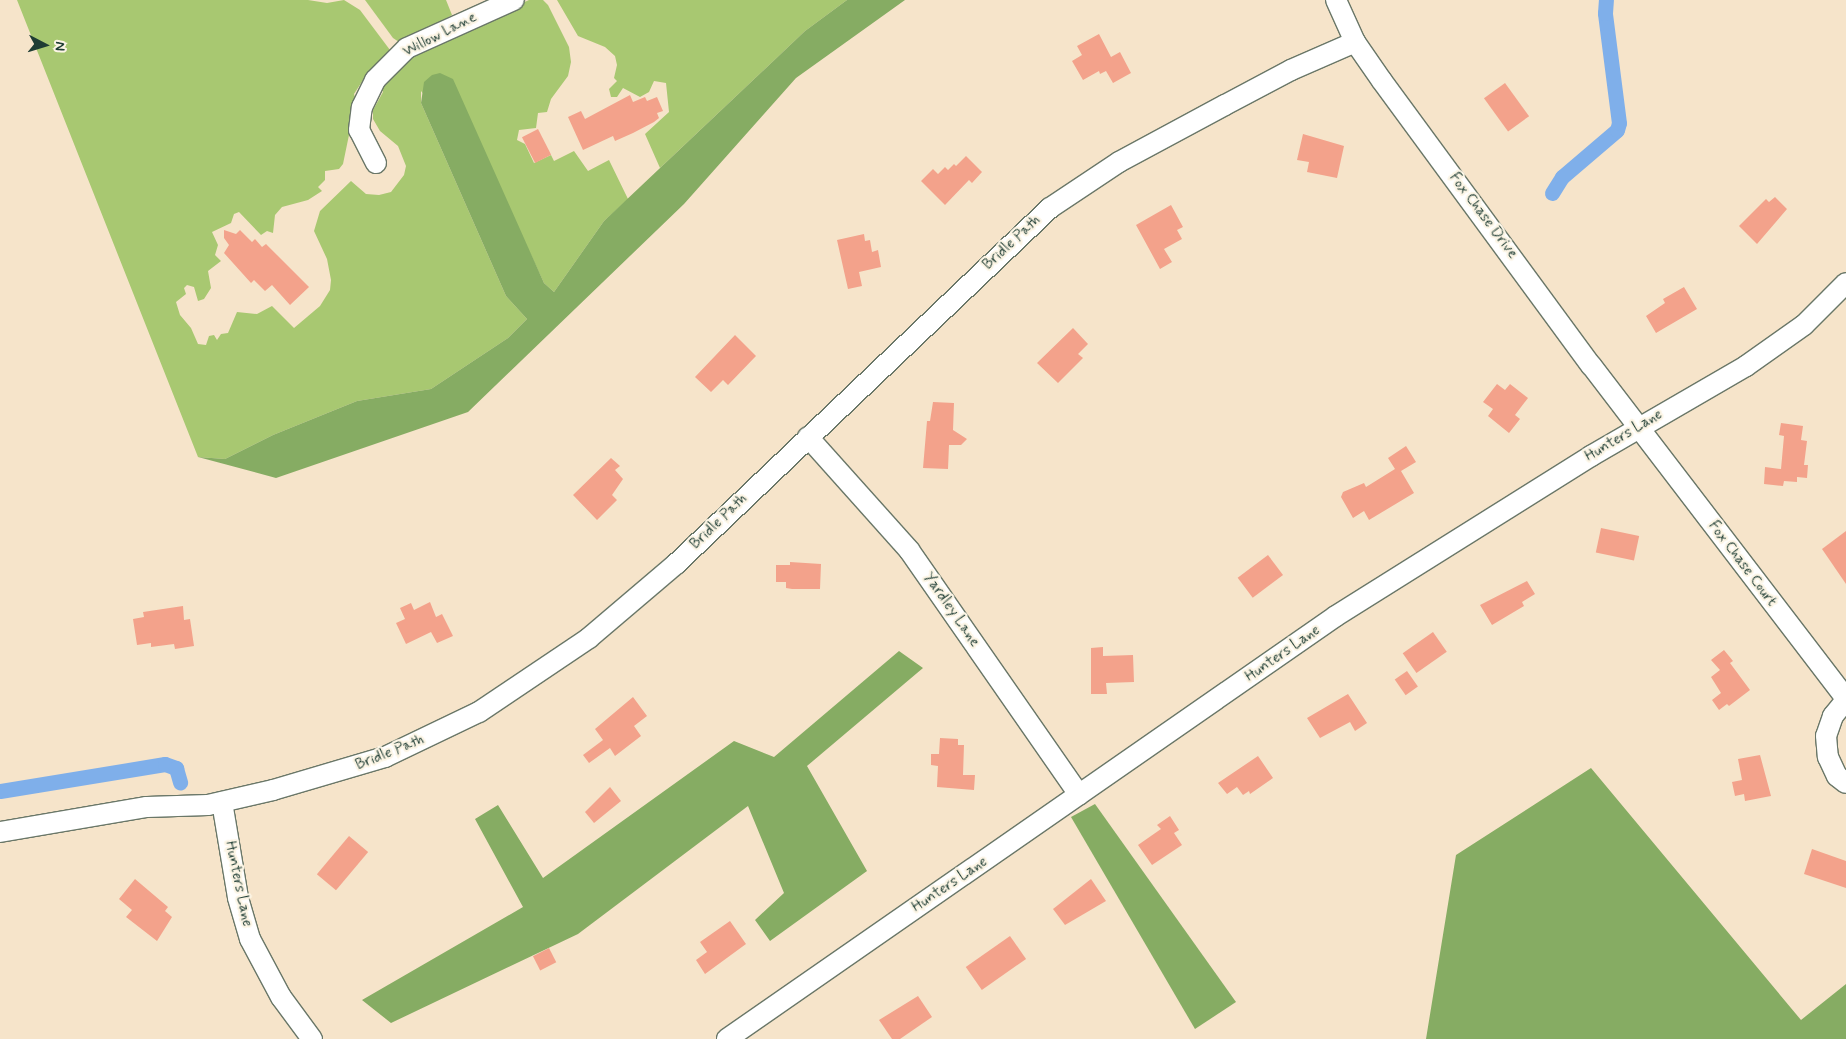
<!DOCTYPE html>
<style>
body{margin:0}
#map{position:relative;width:1846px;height:1039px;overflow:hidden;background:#f6e4ca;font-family:Mynerve,sans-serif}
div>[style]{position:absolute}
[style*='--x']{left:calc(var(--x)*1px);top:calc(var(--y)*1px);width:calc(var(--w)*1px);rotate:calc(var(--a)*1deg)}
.green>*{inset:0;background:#a8c871}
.forest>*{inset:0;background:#86ac63}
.canal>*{height:15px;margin:-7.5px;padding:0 7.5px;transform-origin:7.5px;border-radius:7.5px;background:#7fafea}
.building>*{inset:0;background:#f3a28b;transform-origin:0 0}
.roads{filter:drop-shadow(1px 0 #6a7768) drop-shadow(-1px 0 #6a7768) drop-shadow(0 1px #6a7768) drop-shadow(0 -1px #6a7768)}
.minor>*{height:20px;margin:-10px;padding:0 10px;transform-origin:10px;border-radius:10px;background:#fff}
span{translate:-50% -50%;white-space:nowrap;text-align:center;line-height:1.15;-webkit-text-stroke:4.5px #fcf5e5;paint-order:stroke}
.street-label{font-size:15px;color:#1f3d34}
.north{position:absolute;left:20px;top:20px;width:50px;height:50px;-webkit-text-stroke:4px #fcf5e5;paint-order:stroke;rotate:95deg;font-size:14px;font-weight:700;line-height:20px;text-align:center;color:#1f3d34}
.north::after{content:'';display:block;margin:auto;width:18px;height:22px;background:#1f3d34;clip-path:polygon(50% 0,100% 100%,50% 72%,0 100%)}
</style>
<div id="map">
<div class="green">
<i style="clip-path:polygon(17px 0,308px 0,327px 3px,344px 0,360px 10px,390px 50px,390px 55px,369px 78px,363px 80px,354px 94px,356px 101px,343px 164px,339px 169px,325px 171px,325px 180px,318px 187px,322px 191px,308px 200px,282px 207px,275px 215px,273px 233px,267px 231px,261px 235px,239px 212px,234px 214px,231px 223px,212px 232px,218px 245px,215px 255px,221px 261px,208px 271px,211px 288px,204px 299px,198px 301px,194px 287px,187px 285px,184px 288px,186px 294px,176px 302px,180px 315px,191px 328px,198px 344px,206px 345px,209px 336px,214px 335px,217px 340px,221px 334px,228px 333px,237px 312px,257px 314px,272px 306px,294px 328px,320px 306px,330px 290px,331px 280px,327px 259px,314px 231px,320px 211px,351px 181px,366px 194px,379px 195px,391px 192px,404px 175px,406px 166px,398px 146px,380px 131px,373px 119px,373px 110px,383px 92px,381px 88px,413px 54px,529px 0,543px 0,548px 5px,569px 47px,571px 62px,568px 76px,551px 99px,547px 112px,538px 113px,536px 128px,519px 130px,517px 140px,525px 144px,534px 163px,551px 155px,554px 161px,574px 151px,588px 171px,609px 160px,628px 199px,604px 221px,554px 292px,544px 283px,503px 195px,421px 91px,421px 103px,506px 296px,527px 319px,508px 338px,431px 389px,357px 401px,273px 435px,225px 459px,198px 457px)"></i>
<i style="clip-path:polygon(365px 0,446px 0,452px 15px,402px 44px,393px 38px)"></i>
<i style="clip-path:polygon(557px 0,847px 0,805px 31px,660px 168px,645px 134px,669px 112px,666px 83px,654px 81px,649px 92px,640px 97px,623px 88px,617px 97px,611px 97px,609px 89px,617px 81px,614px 78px,617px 65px,615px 56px,605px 47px,578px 36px)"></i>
</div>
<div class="forest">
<i style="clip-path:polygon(847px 0,905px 0,796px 78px,684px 204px,468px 412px,276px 478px,198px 457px,225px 459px,273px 435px,357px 401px,431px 389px,508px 338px,527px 319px,506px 296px,421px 103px,424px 82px,432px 75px,440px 73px,453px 79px,544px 283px,554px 292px,604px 221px,805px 31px)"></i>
<i style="clip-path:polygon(899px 651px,923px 668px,807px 766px,867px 871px,770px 941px,755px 920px,784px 893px,748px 806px,578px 934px,391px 1023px,362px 1000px,523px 907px,475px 819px,498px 805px,543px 878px,734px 741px,774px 757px)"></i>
<i style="clip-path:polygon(1591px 768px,1801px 1020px,1846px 984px,1846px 1039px,1426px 1039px,1456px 855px)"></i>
<i style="clip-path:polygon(1095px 804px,1236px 1002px,1195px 1029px,1071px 817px)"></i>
</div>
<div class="canal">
<i style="--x:1552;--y:193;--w:19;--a:-58"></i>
<i style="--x:1562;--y:177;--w:72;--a:-40.5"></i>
<i style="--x:1617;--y:130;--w:7;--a:-74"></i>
<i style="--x:1619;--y:123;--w:111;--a:-97.3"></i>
<i style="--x:1605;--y:13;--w:13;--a:-86"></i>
<i style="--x:0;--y:791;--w:167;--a:-9.3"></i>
<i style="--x:165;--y:764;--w:12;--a:20"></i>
<i style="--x:176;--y:768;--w:15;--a:74"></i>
</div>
<div class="building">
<i style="clip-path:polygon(1099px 34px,1111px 57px,1120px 52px,1131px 73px,1113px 83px,1106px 71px,1100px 74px,1099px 71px,1083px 80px,1072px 61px,1082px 55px,1077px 46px)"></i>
<i style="left:1505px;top:83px;width:41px;height:26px;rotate:54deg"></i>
<i style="clip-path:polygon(630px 95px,633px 102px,645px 97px,647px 101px,657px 97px,663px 111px,657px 113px,659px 118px,654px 122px,633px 133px,615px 141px,613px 136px,583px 150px,568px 117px,581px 111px,585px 119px)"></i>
<i style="left:538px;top:129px;width:29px;height:18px;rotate:63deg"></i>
<i style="clip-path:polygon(1303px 134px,1344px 146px,1337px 178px,1307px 172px,1309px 162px,1297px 160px)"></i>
<i style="clip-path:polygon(966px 156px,982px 172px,972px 183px,969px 180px,945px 205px,921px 181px,933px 169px,938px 174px,945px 167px,948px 170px,954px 164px,956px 166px)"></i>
<i style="clip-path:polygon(1775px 197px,1787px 209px,1757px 244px,1739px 226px,1766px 199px,1769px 202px)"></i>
<i style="clip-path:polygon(1171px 205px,1183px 227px,1177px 230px,1182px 239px,1164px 249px,1172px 262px,1160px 269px,1136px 225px)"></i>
<i style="clip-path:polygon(224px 230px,236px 234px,240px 230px,252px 242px,255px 239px,262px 247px,266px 244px,309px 287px,290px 305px,272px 285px,265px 291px,254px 280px,251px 283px,224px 253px,229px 245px,224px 238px)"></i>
<i style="clip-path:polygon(864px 234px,865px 241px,870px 240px,872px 252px,878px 250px,881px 267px,859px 272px,862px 286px,848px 289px,837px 240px)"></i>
<i style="clip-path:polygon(1684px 287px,1697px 309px,1656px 333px,1646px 316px,1665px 303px,1663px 299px)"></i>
<i style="clip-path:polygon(1073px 328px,1088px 344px,1078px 354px,1083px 358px,1058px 383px,1037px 363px)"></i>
<i style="clip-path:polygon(735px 335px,756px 356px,728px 385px,723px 380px,711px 392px,695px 377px)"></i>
<i style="clip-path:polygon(1497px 384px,1505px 390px,1510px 384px,1528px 398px,1515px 415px,1520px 419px,1509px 433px,1488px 416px,1493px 409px,1483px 402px)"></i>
<i style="clip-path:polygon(933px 402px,954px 403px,953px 430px,967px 439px,961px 445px,949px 445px,948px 469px,923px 468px,927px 421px,930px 421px)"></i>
<i style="clip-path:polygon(1781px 423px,1803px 426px,1801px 440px,1807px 441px,1804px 465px,1808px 465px,1807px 478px,1797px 477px,1797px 482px,1784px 481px,1783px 486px,1764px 484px,1765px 467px,1781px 469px,1784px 436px,1779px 435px)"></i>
<i style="clip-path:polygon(1406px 446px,1416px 462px,1401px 471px,1414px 493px,1369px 520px,1364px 511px,1353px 518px,1341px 497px,1343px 492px,1364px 483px,1366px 487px,1395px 469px,1388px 458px)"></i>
<i style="clip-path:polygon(611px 458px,620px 466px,615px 470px,623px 479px,612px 495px,617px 500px,597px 520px,573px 495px)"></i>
<i style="left:1601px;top:528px;width:39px;height:25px;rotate:12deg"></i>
<i style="clip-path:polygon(1846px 531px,1846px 584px,1822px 549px)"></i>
<i style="left:1268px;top:555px;width:25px;height:38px;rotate:53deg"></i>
<i style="clip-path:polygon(790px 562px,821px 564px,820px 589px,792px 589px,786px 588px,786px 582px,776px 582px,776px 565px,790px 565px)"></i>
<i style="clip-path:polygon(1527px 581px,1535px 594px,1522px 602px,1524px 606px,1492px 625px,1480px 605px)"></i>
<i style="clip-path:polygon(430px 602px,436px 617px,442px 614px,453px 636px,437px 643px,431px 632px,406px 644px,396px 623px,405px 619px,400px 608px,411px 603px,414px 610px)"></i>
<i style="clip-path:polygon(183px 606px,184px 620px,190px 619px,194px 646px,175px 649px,174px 644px,151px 647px,151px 643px,137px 645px,133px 619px,144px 617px,143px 612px)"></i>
<i style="left:1433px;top:632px;width:24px;height:37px;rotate:55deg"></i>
<i style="clip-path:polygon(1103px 647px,1103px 656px,1133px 655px,1134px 682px,1106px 683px,1107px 694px,1091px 694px,1091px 648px)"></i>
<i style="clip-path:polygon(1724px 650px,1733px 661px,1730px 663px,1750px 690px,1729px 706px,1727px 704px,1719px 710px,1712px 700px,1721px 693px,1711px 677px,1720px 670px,1711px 660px)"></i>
<i style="left:1407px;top:671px;width:19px;height:15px;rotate:55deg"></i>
<i style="clip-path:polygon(1348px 694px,1367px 723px,1355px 731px,1350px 722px,1320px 738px,1307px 718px)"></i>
<i style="clip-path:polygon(633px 697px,647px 716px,634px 726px,641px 736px,615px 756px,610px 748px,589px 763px,583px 755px,603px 740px,595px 729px)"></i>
<i style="clip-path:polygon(940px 738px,958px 739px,958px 745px,964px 745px,963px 775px,975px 775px,974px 790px,937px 787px,938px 766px,931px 765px,931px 754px,939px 754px)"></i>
<i style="clip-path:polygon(1760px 755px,1771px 796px,1745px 801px,1744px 794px,1735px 796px,1732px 782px,1742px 780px,1738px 759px)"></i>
<i style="clip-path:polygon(1258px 756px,1273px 778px,1250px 794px,1249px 791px,1243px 795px,1237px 787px,1227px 794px,1218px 783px)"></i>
<i style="clip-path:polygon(610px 787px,621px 801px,594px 823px,585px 812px)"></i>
<i style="clip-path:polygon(1170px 816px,1179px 830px,1174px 833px,1182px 845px,1152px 865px,1138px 845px,1161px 829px,1157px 825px)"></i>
<i style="left:349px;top:836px;width:25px;height:50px;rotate:40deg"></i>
<i style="clip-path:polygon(1812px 849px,1846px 861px,1846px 888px,1804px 874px)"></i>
<i style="clip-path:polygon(135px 879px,168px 907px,165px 911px,172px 917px,157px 941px,126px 917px,132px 910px,119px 899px)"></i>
<i style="clip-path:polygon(1091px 879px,1106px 901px,1065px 925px,1053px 909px)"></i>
<i style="clip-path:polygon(730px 921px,746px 944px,705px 974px,696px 960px,707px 952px,700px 942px)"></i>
<i style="left:1010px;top:936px;width:28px;height:54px;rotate:55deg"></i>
<i style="left:549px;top:948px;width:16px;height:18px;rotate:63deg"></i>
<i style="clip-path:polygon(918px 996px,932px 1017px,900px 1039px,892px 1039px,879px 1020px)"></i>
</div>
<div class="roads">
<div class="minor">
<i style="--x:1336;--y:0;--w:46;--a:65.7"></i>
<i style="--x:1355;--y:42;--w:47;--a:55.3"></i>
<i style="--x:1382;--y:81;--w:353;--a:53.7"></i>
<i style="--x:1591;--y:365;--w:420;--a:52.6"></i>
<i style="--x:376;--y:163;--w:37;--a:-117"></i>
<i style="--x:359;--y:130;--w:23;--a:-83"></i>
<i style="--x:362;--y:107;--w:30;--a:-64"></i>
<i style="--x:375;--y:80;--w:45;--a:-45"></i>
<i style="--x:407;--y:48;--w:117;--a:-24.2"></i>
<i style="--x:808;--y:437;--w:152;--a:48.2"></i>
<i style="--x:909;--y:550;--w:298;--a:55.2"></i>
<i style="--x:1846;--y:700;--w:21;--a:129"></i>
<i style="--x:1833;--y:716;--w:21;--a:109"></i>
<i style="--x:1826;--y:736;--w:21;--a:85"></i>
<i style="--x:1828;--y:757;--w:21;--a:65"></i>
<i style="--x:1837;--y:776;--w:11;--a:38"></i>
<i style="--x:222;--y:802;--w:97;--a:80.5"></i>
<i style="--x:238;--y:898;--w:43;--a:73.7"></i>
<i style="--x:250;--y:939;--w:66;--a:61.9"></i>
<i style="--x:281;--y:997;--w:52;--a:53.6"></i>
<i style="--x:0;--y:832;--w:149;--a:-9.7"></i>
<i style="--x:147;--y:807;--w:61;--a:-1.9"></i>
<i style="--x:208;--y:805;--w:67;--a:-13"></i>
<i style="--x:273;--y:790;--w:117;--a:-16.4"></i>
<i style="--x:385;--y:757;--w:104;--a:-25.6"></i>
<i style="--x:479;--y:712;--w:133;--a:-33.9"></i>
<i style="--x:589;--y:638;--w:114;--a:-40.4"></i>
<i style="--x:676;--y:564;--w:516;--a:-43.59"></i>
<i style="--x:1050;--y:208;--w:83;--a:-33.7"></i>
<i style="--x:1119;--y:162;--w:120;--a:-28.3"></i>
<i style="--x:1225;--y:105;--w:75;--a:-27.9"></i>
<i style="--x:1291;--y:70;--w:70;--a:-23.6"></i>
<i style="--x:727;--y:1039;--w:741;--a:-34.78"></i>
<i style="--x:1336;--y:616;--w:301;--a:-32.1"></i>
<i style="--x:1591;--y:456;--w:179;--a:-30.1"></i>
<i style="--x:1746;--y:366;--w:71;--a:-35.3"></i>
<i style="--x:1804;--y:325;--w:59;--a:-45"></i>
</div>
</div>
<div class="street-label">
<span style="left:440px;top:35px;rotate:-27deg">Willow Lane</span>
<span style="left:1483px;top:216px;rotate:53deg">Fox Chase Drive</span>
<span style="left:1012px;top:243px;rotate:-43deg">Bridle Path</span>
<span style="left:1624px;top:436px;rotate:-31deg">Hunters Lane</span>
<span style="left:719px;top:522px;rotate:-44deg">Bridle Path</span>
<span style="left:1742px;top:564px;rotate:53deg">Fox Chase Court</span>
<span style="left:951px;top:610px;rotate:55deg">Yardley Lane</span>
<span style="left:1283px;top:654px;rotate:-35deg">Hunters Lane</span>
<span style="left:390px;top:753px;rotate:-22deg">Bridle Path</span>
<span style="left:238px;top:884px;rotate:78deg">Hunters Lane</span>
<span style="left:950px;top:885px;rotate:-34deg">Hunters Lane</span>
</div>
<div class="north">N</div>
</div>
